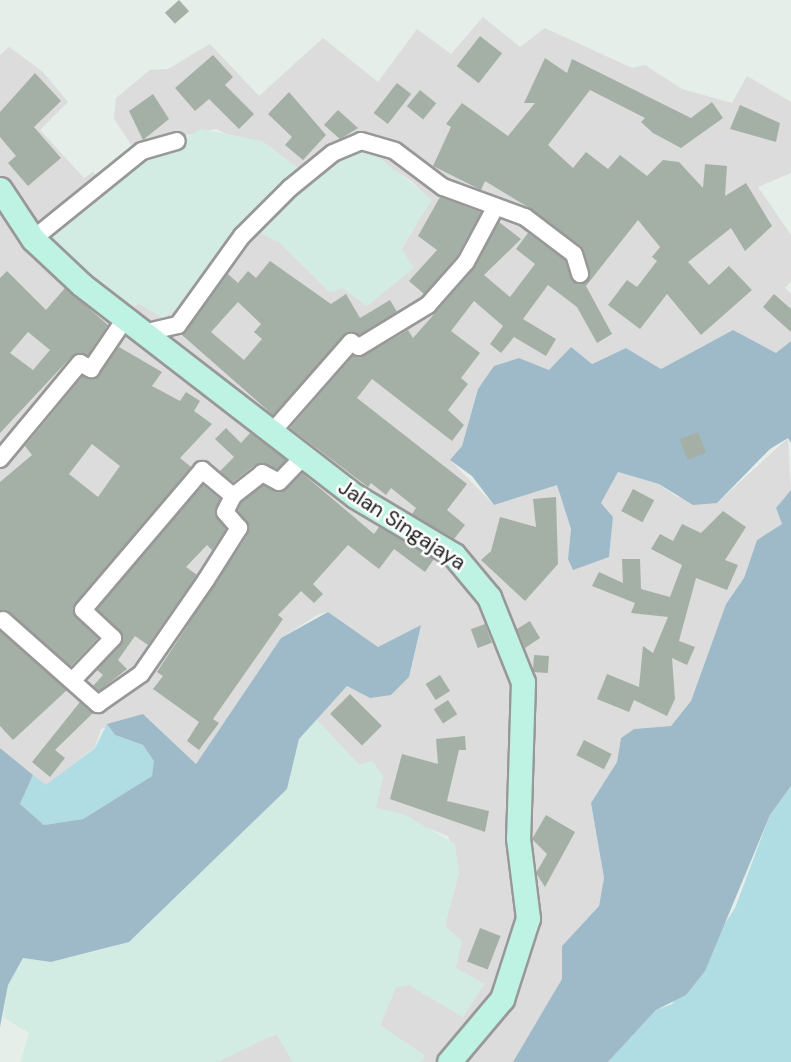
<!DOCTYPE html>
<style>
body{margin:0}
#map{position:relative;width:791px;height:1062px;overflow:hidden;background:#e5eee8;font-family:"DM Sans",sans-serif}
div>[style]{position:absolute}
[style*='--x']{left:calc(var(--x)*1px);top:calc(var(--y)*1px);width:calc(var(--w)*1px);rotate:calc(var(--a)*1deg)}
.residential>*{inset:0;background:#dbdcdb}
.farmland>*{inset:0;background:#d2ebe3}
.grass>*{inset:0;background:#b0dce3}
.forest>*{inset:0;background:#9ebac9}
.building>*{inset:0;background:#a4b0a5;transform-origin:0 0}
.roads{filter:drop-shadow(2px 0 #989898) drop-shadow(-2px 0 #989898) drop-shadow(0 2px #989898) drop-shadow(0 -2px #989898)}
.street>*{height:16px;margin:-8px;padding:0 8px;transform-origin:8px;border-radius:8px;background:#fff}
.secondary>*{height:23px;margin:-11.5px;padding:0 11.5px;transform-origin:11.5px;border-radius:11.5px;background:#bef2e2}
span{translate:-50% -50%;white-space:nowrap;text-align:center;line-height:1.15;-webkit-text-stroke:5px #fff;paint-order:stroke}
.street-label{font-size:21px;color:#1e1e1e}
</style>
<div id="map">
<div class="residential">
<i style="clip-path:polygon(483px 17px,520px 47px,545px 28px,632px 68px,645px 65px,682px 89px,732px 103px,747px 76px,791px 102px,791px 173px,758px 187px,791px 235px,791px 281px,785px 288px,791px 294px,791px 341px,776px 353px,733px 330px,661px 369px,626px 348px,591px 364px,549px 370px,519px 358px,495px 366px,478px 389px,462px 446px,450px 460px,494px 505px,557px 484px,571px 529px,568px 559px,609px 557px,613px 517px,601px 503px,618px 472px,659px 484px,677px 497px,717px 503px,788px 438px,791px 490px,776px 509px,782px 524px,757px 540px,744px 578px,726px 604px,691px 701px,671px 726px,634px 729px,621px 738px,617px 762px,591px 803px,604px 878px,599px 906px,562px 946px,562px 979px,539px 1025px,513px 1062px,420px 1062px,425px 1056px,380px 1025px,396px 987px,409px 985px,463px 1017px,484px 984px,456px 968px,445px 926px,459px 872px,448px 836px,376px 808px,383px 776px,372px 761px,359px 765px,315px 718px,347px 686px,370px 698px,421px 625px,378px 647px,328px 612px,317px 615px,281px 638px,196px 764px,143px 714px,101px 729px,95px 747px,46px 786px,0 748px,0 55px,9px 47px,43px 72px,68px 102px,40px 130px,84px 178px,93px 172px,106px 186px,129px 310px,244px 225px,279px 242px,330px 292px,343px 288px,367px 306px,431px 200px,410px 180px,362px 150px,311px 178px,262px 141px,241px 141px,216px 129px,183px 136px,143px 162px,114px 119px,116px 98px,150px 70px,168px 69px,210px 44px,259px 96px,323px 38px,378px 82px,417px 29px,451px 54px)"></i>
<i style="clip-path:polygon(277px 1034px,293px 1062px,218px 1062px,217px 1059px)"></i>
</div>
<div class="farmland">
<i style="clip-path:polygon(201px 129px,262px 141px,311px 178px,362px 150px,381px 159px,432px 200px,401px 248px,414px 268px,367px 306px,343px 288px,330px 292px,279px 242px,245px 225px,183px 306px,163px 318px,137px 303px,129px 310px,42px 238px,106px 186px)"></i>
<i style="clip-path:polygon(315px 718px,359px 765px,372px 761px,383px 776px,376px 808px,404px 814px,455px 844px,459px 872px,445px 926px,462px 941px,456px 968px,484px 984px,463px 1017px,409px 985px,396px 988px,380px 1025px,425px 1056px,420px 1062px,293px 1062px,276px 1034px,218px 1062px,21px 1062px,29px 1033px,3px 1017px,8px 985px,23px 958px,52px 962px,113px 947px,287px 789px,299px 739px)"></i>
</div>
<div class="grass">
<i style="clip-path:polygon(107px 724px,115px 735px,143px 745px,155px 761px,152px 776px,83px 819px,44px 825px,20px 804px,33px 775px,46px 785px,95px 748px)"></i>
<i style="clip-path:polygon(791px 786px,791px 1062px,608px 1062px,656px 1010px,672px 1004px,735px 908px,770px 815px)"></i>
</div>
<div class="forest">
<i style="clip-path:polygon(733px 330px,776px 353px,791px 341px,791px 443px,788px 438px,770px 449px,717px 503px,693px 505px,659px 484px,618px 472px,601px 503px,613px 517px,609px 557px,573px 570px,568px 559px,571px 529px,557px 485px,494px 505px,472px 476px,450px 460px,462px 446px,478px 389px,494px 366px,519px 358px,549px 370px,571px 347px,592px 364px,626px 348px,661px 369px)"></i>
<i style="clip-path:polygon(791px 490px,791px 786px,770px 815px,705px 971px,686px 995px,656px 1010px,608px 1062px,513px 1062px,562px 979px,562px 946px,599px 906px,604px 878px,591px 803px,617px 762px,621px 738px,634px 729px,671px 726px,691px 701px,726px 604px,744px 578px,757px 540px,782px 524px,776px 508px)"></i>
<i style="clip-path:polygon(328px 612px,378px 647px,421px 625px,409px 677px,391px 695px,370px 698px,347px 686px,299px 739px,287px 789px,129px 942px,51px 962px,23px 958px,8px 985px,0 1027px,0 748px,33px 775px,20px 804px,44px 825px,83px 819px,152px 776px,154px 761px,143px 745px,115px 735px,107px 724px,143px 714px,196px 764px,281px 638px)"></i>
</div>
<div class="building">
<i style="left:179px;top:0;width:15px;height:19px;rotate:48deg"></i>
<i style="left:480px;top:36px;width:28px;height:38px;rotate:38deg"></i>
<i style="clip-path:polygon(213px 55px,233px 77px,225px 85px,254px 114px,239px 129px,209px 99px,195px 111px,175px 88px)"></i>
<i style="clip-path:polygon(545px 58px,567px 73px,572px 59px,691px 118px,712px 102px,723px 118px,681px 148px,653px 133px,641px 122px,645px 118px,590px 90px,548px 145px,573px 168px,586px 152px,608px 169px,620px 155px,647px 176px,663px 160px,679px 162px,703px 188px,705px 164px,727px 166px,725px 196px,746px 183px,772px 226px,745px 251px,731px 228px,688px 262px,709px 285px,729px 266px,752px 290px,701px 335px,667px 294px,640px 329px,608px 305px,627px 280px,637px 287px,657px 261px,652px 257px,660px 247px,638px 220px,586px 286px,612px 334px,597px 343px,577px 307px,548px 285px,523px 319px,556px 339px,546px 356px,514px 337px,501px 353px,490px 344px,503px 326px,474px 301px,451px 331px,480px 353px,461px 378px,468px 384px,448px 410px,464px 425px,452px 441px,372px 379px,357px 398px,467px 484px,447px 510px,465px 525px,454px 539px,412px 514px,416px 508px,391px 488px,386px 495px,371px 483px,368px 487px,290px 428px,353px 356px,364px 356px,408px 330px,413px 338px,474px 269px,499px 222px,521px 239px,484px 275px,510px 297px,535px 264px,516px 249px,528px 233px,565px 260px,573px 282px,588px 281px,581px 246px,531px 209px,485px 181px,481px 190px,433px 166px,451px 127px,446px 124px,462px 103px,508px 136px,535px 103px,524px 103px)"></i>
<i style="clip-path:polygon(35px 73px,61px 101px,34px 127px,61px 158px,28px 186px,8px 163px,16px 156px,0 137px,0 112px)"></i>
<i style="left:397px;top:83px;width:18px;height:38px;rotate:38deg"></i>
<i style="left:420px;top:90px;width:21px;height:21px;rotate:39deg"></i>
<i style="clip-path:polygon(289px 92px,326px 135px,303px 160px,285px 145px,292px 137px,268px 114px)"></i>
<i style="clip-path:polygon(153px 94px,169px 119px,143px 140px,129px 111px)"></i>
<i style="clip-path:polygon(740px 105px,780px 123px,776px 142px,730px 129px)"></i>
<i style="clip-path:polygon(338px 110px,358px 128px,340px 139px,324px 125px)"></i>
<i style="clip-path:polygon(440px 197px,481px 212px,457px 256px,424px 294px,409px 281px,437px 250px,418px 236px)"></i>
<i style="clip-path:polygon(evenodd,270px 261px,331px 304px,346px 294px,360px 318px,390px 300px,397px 312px,359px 335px,344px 335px,273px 415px,182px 335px,228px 274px,238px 283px,248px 271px,256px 278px,270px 261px,238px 302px,261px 324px,254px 332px,262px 339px,244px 360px,211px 332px,238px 302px)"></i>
<i style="clip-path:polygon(evenodd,7px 271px,46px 310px,65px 288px,108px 325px,88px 355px,72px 356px,0 433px,0 278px,7px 271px,28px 332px,50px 350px,33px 370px,10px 353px,28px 332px)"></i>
<i style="clip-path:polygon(774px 294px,791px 309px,791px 332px,763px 307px)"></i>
<i style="clip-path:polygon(evenodd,119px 347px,162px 372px,152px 386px,180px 401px,186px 392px,200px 401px,194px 411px,212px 424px,180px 458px,191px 467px,75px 604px,75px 617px,98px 638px,71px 666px,0 610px,0 482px,32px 455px,25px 446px,83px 376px,96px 378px,119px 347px,92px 444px,120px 466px,98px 497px,69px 474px,92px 444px)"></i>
<i style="clip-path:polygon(226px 428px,241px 443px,250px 433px,286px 460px,277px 469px,256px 464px,233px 482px,220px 471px,234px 457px,215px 439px)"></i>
<i style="left:698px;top:432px;width:22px;height:20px;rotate:68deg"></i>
<i style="clip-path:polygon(302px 473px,374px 534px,379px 527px,434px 559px,425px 572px,394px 549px,379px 569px,348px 545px,313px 584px,323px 594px,314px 603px,301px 591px,278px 615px,283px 619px,213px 719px,219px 723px,199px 750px,187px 741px,199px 722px,153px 689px,163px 676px,157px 672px,248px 534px,238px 510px,241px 503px,263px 485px,281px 492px)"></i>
<i style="clip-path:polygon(203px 485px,220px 499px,215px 514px,226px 529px,212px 550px,207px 545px,186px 567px,197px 575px,148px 645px,135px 636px,118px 660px,127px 669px,99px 691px,93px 686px,103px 675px,97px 670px,123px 640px,97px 609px)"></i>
<i style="left:633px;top:489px;width:24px;height:25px;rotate:28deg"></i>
<i style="clip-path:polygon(556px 497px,558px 564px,525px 601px,481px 560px,491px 551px,500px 517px,536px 527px,533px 499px)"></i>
<i style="clip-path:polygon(723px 511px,746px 527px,725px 560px,738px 565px,727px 590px,696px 578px,679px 641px,695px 647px,687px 665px,672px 658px,675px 699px,667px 716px,634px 700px,629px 712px,597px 699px,607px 674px,639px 687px,643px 646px,653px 653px,668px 617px,631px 613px,635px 603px,592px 586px,599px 572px,623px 583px,622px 559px,640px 559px,641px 589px,670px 597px,682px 565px,651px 549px,660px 534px,673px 541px,682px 524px,701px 533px)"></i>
<i style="clip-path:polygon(530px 621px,540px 638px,525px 648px,517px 629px)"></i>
<i style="left:485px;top:624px;width:20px;height:15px;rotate:70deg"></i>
<i style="clip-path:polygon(0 631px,67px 690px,13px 740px,0 726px)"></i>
<i style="left:534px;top:655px;width:15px;height:17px;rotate:4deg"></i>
<i style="left:440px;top:675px;width:19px;height:17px;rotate:58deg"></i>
<i style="left:350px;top:694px;width:45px;height:28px;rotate:45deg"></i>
<i style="left:448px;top:700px;width:17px;height:17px;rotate:57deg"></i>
<i style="clip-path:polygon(80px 702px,93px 713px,55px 750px,65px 758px,50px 777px,32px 762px)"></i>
<i style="clip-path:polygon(465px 736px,466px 750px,459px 750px,447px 801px,489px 811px,485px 832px,390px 799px,402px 754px,438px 764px,436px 739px)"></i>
<i style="left:584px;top:740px;width:31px;height:17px;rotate:27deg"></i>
<i style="clip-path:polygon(546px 815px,575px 832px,545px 887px,536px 873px,547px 854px,532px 839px)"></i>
<i style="left:480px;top:928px;width:22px;height:36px;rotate:21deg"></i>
</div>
<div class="roads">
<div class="street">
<i style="--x:33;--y:239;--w:140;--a:-38.9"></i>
<i style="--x:142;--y:151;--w:36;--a:-16"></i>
<i style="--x:143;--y:333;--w:36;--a:-13"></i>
<i style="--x:178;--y:325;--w:110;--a:-54.3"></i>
<i style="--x:242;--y:236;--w:68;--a:-45"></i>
<i style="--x:290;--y:188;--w:55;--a:-39.1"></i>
<i style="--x:333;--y:153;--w:30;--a:-23"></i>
<i style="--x:361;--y:141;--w:35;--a:16"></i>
<i style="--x:395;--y:151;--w:60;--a:36.9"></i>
<i style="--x:443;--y:187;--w:87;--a:20.1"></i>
<i style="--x:525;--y:217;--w:61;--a:37.1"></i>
<i style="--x:574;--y:254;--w:21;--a:73"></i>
<i style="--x:272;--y:432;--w:120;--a:-48.7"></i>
<i style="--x:351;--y:342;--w:9;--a:32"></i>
<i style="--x:359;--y:347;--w:81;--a:-31.3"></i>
<i style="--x:428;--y:305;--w:57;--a:-48.5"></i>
<i style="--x:466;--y:262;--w:61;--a:-61.8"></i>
<i style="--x:0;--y:459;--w:125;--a:-50.2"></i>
<i style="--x:80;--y:363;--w:13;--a:29"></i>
<i style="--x:91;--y:369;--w:60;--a:-55.8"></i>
<i style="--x:3;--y:620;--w:127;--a:41.5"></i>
<i style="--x:98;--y:704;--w:52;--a:-34.9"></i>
<i style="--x:141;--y:674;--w:114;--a:-55.3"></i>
<i style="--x:206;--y:580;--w:62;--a:-57.6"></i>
<i style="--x:239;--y:528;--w:21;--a:-131"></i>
<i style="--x:225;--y:512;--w:18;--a:-63"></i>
<i style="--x:233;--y:496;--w:37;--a:-38"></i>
<i style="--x:262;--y:473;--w:19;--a:28"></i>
<i style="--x:279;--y:482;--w:33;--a:-46"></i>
<i style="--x:73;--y:680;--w:58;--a:-46.4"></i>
<i style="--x:113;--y:638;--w:41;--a:-137"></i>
<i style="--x:83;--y:610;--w:184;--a:-49.6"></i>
<i style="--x:202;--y:470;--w:40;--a:40"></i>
</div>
<div class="secondary">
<i style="--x:0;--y:189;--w:60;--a:56.6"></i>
<i style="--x:33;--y:239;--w:67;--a:43.2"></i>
<i style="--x:82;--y:285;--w:345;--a:37.7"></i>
<i style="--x:355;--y:496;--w:115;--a:30.8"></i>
<i style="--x:454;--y:555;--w:55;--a:50.2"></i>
<i style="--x:489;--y:597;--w:92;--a:68.2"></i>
<i style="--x:523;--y:682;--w:156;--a:91.8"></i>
<i style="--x:518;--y:838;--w:81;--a:82.9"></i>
<i style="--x:528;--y:918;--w:85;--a:107.8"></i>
<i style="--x:502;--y:999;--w:82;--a:130.1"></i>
</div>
</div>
<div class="street-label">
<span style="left:402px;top:525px;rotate:33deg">Jalan Singajaya</span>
</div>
</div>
